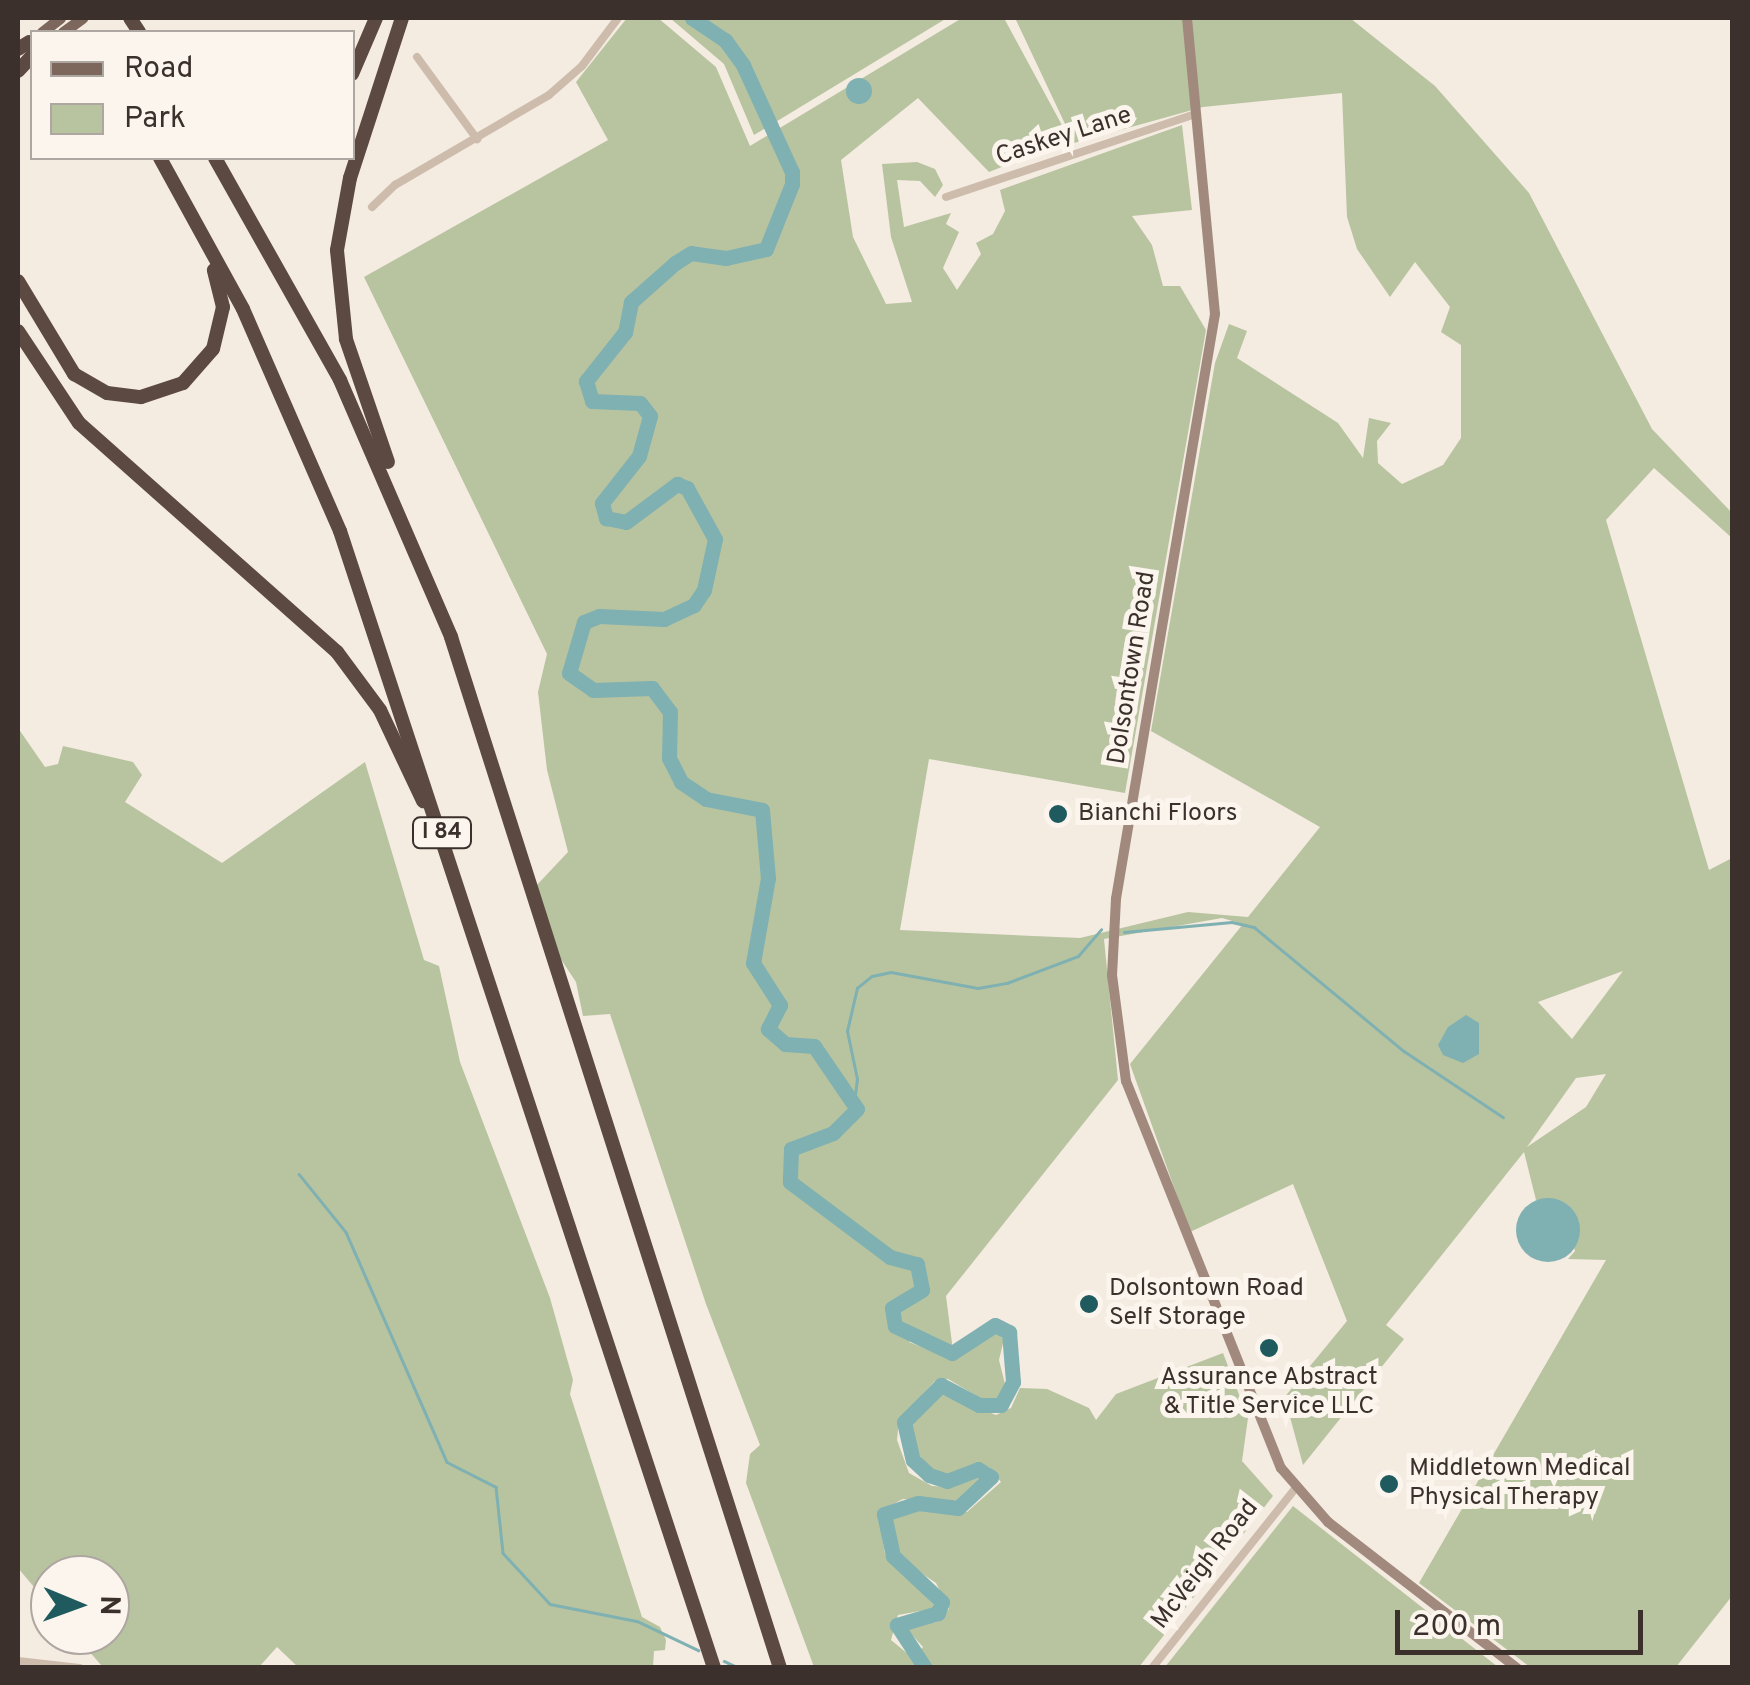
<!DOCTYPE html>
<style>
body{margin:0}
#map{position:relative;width:1750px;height:1685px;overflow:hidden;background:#f4ebe1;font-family:Overpass,sans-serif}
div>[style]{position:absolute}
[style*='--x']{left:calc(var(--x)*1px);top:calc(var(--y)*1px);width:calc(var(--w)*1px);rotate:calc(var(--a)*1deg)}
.green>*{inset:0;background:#b8c4a0}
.water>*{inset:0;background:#7fb0b2}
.round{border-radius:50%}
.stream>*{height:2.5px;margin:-1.25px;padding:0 1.25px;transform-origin:1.25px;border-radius:1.25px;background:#7fb0b2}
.river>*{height:15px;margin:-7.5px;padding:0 7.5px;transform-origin:7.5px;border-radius:7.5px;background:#7fb0b2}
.street>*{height:8px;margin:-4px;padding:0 4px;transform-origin:4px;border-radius:4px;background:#cdbbac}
.secondary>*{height:10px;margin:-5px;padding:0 5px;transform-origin:5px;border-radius:5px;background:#a18a7d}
.primary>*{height:11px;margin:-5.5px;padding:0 5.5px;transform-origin:5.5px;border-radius:5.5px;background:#7d675c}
.highway>*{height:14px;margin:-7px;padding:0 7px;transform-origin:7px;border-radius:7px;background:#5c4a42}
.primary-bridge>*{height:11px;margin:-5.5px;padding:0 5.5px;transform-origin:5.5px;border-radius:5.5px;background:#7d675c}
.dots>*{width:28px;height:28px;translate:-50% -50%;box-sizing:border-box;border:5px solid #fbf5ee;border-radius:50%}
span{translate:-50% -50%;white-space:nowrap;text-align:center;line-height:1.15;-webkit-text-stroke:10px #fbf5ee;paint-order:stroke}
.shield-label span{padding:2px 8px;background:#fbf5ee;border:2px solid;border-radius:8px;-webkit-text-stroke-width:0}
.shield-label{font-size:22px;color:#3b302b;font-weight:700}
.street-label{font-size:25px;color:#3b302b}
.poi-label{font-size:25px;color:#3b302b}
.left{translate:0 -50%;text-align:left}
.frame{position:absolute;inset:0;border:20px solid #3b302b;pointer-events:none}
.legend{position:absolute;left:30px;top:30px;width:325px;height:130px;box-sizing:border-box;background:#fbf5ee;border:2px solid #aea6a0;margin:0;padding:12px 18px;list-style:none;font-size:30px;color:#3b302b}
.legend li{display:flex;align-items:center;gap:20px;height:50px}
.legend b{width:50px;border:2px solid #aea6a0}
.north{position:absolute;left:30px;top:1555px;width:100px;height:100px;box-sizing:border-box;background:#fbf5ee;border:2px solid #aea6a0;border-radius:50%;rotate:91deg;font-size:28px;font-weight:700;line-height:40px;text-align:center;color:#3b302b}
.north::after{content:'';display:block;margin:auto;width:35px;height:45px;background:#1f5a5e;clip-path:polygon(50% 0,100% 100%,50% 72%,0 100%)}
.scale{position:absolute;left:1395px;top:1610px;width:248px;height:45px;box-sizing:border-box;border:5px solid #3b302b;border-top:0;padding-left:12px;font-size:30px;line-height:35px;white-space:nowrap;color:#3b302b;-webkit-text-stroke:8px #fbf5ee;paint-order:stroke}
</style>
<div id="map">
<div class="green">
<i style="clip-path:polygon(evenodd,627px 18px,658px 18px,716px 67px,750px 146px,962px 18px,1004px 18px,1070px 140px,989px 172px,918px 98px,841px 160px,853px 237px,886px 304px,912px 302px,891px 237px,882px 164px,917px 162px,935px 169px,943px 185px,935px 197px,920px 181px,897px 180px,904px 227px,951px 213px,946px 224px,959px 232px,943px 268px,957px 290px,981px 254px,976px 243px,993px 234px,1005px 211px,1000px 190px,1182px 125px,1192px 210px,1132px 216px,1152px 245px,1163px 286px,1180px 286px,1206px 330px,1125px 793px,929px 759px,900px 930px,1080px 938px,1188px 912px,1248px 917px,1320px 827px,1151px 731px,1215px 363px,1229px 324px,1247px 331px,1237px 358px,1338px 423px,1363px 458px,1369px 418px,1391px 423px,1377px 441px,1378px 463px,1402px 484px,1443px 465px,1461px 438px,1461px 345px,1441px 332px,1450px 307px,1415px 262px,1390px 297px,1357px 249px,1347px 217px,1342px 93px,1203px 107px,1074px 143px,1015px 18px,1350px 18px,1435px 86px,1529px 193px,1652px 429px,1732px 513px,1732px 538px,1654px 468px,1606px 520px,1709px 870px,1732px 858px,1732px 1596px,1676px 1667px,1530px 1667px,1419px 1583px,1606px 1260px,1568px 1259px,1575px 1251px,1561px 1202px,1536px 1200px,1524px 1152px,1386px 1325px,1404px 1339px,1303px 1465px,1290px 1417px,1274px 1410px,1347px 1321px,1293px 1184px,1190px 1232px,1130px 1064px,1243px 924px,1222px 918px,1104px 939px,1118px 1080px,946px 1296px,953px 1351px,917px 1333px,909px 1342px,954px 1360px,997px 1333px,1004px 1339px,999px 1360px,1007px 1392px,992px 1405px,948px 1379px,935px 1381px,899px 1419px,897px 1440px,909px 1473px,932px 1486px,951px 1487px,969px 1476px,981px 1477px,958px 1504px,903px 1499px,878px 1512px,885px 1554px,937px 1608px,898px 1615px,891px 1640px,914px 1659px,923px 1647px,905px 1627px,937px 1622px,949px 1609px,936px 1583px,902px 1560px,890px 1515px,900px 1510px,967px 1512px,1001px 1482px,989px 1467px,973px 1464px,949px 1475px,928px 1470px,906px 1431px,938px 1392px,996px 1415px,1011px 1408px,1020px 1388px,1047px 1389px,1089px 1408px,1096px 1420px,1116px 1394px,1223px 1353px,1248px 1418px,1242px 1461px,1273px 1496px,1139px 1667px,814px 1667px,746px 1483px,750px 1454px,760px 1445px,706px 1304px,610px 1014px,583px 1016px,576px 982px,535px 920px,536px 886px,568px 852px,547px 770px,538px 692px,547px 654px,364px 277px,608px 140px,576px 82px,627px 18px,1623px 971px,1572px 1039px,1538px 1002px,1623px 971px,627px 18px,1606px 1074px,1586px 1107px,1527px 1147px,1576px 1078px,1606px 1074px)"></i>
<i style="clip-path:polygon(670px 18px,947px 18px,754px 135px,724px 64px)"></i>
<i style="clip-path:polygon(18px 728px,45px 767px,58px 764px,63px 746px,133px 762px,142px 775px,125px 802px,222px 863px,365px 762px,424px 960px,439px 966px,460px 1062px,550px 1298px,573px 1380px,570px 1394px,642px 1617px,660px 1627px,666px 1640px,665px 1650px,654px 1651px,653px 1667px,298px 1667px,277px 1647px,259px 1667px,116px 1667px,101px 1665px,75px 1635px,110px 1635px,110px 1575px,50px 1575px,50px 1606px,18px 1568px)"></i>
<i style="clip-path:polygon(1293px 1506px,1498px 1667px,1165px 1667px)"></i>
</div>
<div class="water">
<i class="round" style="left:846px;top:78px;width:26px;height:26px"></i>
<i style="clip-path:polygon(1466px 1015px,1479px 1023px,1479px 1054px,1463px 1063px,1443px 1055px,1438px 1045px,1448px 1027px)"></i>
<i class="round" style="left:1516px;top:1198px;width:64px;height:64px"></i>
</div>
<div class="stream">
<i style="--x:1124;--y:932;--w:108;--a:-5.3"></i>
<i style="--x:1232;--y:922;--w:23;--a:13"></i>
<i style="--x:1254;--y:927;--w:195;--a:39.6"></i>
<i style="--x:1404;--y:1051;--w:119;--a:33.7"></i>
<i style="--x:854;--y:1103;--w:24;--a:-83"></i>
<i style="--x:857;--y:1079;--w:49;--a:-101.8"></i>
<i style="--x:847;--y:1031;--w:44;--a:-76.9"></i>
<i style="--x:857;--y:988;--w:19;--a:-39"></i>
<i style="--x:872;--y:976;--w:19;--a:-12"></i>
<i style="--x:891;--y:972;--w:88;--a:10.4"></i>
<i style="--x:978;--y:988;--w:29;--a:-10"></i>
<i style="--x:1007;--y:983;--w:76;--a:-20.8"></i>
<i style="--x:1078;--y:956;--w:35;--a:-49"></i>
<i style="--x:299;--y:1174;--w:75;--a:51"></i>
<i style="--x:346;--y:1232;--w:251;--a:66.3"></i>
<i style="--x:447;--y:1462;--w:55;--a:27"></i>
<i style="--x:496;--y:1487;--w:66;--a:83.9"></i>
<i style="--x:503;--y:1553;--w:69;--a:47.3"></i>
<i style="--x:550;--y:1604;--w:89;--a:11.1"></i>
<i style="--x:637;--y:1621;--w:68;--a:25.4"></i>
<i style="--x:724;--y:1661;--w:17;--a:25"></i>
</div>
<div class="river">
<i style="--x:692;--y:18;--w:40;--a:34"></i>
<i style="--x:725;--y:40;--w:31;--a:54"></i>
<i style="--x:743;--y:65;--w:118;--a:65.4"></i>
<i style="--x:792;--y:172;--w:12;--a:90"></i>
<i style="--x:792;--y:184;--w:70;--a:111.8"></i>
<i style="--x:766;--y:249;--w:41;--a:167.3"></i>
<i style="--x:726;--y:258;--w:35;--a:-172"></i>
<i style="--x:691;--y:253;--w:19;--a:148"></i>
<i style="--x:675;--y:263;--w:59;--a:138.4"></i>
<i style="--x:631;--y:302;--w:31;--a:101"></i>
<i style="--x:625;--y:332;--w:63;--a:128.5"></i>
<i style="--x:586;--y:381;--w:21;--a:73"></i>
<i style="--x:592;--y:401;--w:48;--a:2.4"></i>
<i style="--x:640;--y:403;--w:16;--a:52"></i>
<i style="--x:650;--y:416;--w:41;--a:105.4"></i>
<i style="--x:639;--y:456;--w:60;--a:128.2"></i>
<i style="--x:602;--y:503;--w:16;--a:75"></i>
<i style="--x:606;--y:518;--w:20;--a:11"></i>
<i style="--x:626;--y:522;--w:64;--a:-36.7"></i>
<i style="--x:677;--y:484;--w:11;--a:22"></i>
<i style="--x:687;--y:488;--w:58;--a:61.2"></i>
<i style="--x:715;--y:539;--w:52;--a:102.2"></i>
<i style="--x:704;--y:590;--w:18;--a:124"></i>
<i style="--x:694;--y:605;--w:33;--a:155"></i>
<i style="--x:664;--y:619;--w:65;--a:-177.4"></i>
<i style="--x:599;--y:616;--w:16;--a:158"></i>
<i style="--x:584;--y:622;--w:53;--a:106.4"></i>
<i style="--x:569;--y:673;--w:29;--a:35"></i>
<i style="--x:593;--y:690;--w:59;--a:-1.9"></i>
<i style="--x:652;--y:688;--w:30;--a:53"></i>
<i style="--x:670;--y:712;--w:46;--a:91.2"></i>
<i style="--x:669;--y:758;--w:27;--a:63"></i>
<i style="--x:681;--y:782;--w:30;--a:34"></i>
<i style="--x:706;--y:799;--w:57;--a:11.1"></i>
<i style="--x:762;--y:810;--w:68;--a:85"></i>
<i style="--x:768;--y:878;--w:86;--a:100"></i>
<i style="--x:753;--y:963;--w:50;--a:57.3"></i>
<i style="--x:780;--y:1005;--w:27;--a:117"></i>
<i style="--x:768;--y:1029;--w:23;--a:41"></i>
<i style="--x:785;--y:1044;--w:29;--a:4"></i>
<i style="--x:814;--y:1046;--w:76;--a:55.7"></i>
<i style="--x:857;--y:1109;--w:34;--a:135"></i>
<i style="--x:833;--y:1133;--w:45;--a:159.1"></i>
<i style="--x:791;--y:1149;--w:33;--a:92"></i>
<i style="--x:790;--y:1182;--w:125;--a:36.9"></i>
<i style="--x:890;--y:1257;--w:28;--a:15"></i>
<i style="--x:917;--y:1264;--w:26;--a:79"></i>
<i style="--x:922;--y:1290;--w:35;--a:149"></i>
<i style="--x:892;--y:1308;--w:18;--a:81"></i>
<i style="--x:895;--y:1326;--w:63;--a:25.3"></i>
<i style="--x:952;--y:1353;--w:51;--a:-33.1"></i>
<i style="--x:995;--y:1325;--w:16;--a:27"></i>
<i style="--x:1009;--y:1332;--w:50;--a:85.4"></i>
<i style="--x:1013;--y:1382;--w:26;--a:118"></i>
<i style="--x:1001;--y:1405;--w:22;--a:180"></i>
<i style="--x:979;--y:1405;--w:43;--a:-152.2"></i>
<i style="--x:941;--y:1385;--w:52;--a:135"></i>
<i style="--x:904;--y:1422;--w:39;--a:77"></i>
<i style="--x:913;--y:1460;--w:22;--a:43"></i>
<i style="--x:929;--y:1475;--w:19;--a:18"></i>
<i style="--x:947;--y:1481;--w:33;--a:-21"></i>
<i style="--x:978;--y:1469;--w:15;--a:32"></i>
<i style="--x:991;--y:1477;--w:45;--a:136.8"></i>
<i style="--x:958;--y:1508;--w:40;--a:-172.9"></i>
<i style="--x:918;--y:1503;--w:36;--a:162"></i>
<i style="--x:884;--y:1514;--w:43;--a:77.9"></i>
<i style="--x:893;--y:1556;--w:67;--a:43.2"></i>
<i style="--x:942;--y:1602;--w:12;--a:110"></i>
<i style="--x:938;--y:1613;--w:43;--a:163.7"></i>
<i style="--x:897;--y:1625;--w:51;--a:56.9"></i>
</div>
<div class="street">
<i style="--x:417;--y:57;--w:102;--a:53.8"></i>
<i style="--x:946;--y:197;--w:263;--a:-18.4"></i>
<i style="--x:372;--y:207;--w:32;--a:-44"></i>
<i style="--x:395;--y:185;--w:178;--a:-30.3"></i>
<i style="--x:549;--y:95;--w:44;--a:-41.3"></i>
<i style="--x:582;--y:66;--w:60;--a:-53.1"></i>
<i style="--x:18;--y:1661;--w:62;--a:6.4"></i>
<i style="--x:1152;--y:1668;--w:229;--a:-51.4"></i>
</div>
<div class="secondary">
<i style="--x:1187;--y:18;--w:297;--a:84.6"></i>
<i style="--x:1215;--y:314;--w:593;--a:99.61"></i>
<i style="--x:1116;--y:899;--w:76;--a:93"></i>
<i style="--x:1112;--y:975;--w:107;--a:82.5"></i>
<i style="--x:1126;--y:1081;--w:417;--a:68.2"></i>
<i style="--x:1281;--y:1468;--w:72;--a:49"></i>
<i style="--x:1328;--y:1522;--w:239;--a:37.7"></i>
</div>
<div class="primary">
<i style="--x:42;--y:32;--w:23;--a:-38"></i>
</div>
<div class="highway">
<i style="--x:130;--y:18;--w:17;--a:57"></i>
<i style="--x:18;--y:49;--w:13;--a:-32"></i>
<i style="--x:18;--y:71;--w:21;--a:-47"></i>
<i style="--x:352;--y:74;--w:61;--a:-66.8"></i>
<i style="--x:160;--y:158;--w:172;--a:61.2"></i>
<i style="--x:243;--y:309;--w:242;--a:66.4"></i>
<i style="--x:340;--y:531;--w:1197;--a:71.79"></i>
<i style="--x:215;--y:158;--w:255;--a:60.6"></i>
<i style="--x:340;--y:380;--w:280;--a:66.6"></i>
<i style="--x:451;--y:637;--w:1082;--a:72.3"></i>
<i style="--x:18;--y:281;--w:109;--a:58.9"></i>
<i style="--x:74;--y:374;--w:38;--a:30"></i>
<i style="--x:107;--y:393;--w:34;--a:7"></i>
<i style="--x:141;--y:397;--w:44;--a:-18.4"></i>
<i style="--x:183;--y:383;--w:45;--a:-48.6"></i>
<i style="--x:213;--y:349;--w:43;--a:-76.6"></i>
<i style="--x:223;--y:307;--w:38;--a:-104"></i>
<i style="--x:18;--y:331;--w:110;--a:56.5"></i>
<i style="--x:79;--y:423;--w:345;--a:41.6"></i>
<i style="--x:337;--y:652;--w:72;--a:53.4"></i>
<i style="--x:380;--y:710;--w:101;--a:64.7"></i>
<i style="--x:388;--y:462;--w:130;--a:-108.9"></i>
<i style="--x:346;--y:339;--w:89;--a:-95.8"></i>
<i style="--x:337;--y:250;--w:73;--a:-79.8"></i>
<i style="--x:350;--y:178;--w:168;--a:-72"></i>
</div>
<div class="primary-bridge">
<i style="--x:63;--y:32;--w:24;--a:-36"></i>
</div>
<div class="dots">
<i style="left:1058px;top:814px;background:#1f5a5e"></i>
<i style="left:1089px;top:1304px;background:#1f5a5e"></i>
<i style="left:1269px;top:1348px;background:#1f5a5e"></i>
<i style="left:1389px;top:1484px;background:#1f5a5e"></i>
</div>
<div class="shield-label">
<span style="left:442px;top:833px">I 84</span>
</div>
<div class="street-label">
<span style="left:1064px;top:137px;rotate:-18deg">Caskey Lane</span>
<span style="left:1133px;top:668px;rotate:-81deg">Dolsontown Road</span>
<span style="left:1206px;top:1565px;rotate:-52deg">McVeigh Road</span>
</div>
<div class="poi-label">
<span class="left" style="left:1078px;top:814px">Bianchi Floors</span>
<span class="left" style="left:1109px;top:1304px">Dolsontown Road<br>Self Storage</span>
<span style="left:1269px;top:1393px">Assurance Abstract<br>&amp; Title Service LLC</span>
<span class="left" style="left:1409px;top:1484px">Middletown Medical<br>Physical Therapy</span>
</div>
<div class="frame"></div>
<ul class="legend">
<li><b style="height:12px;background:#7d675c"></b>Road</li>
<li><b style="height:28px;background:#b8c4a0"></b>Park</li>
</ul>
<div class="north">N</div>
<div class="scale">200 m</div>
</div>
